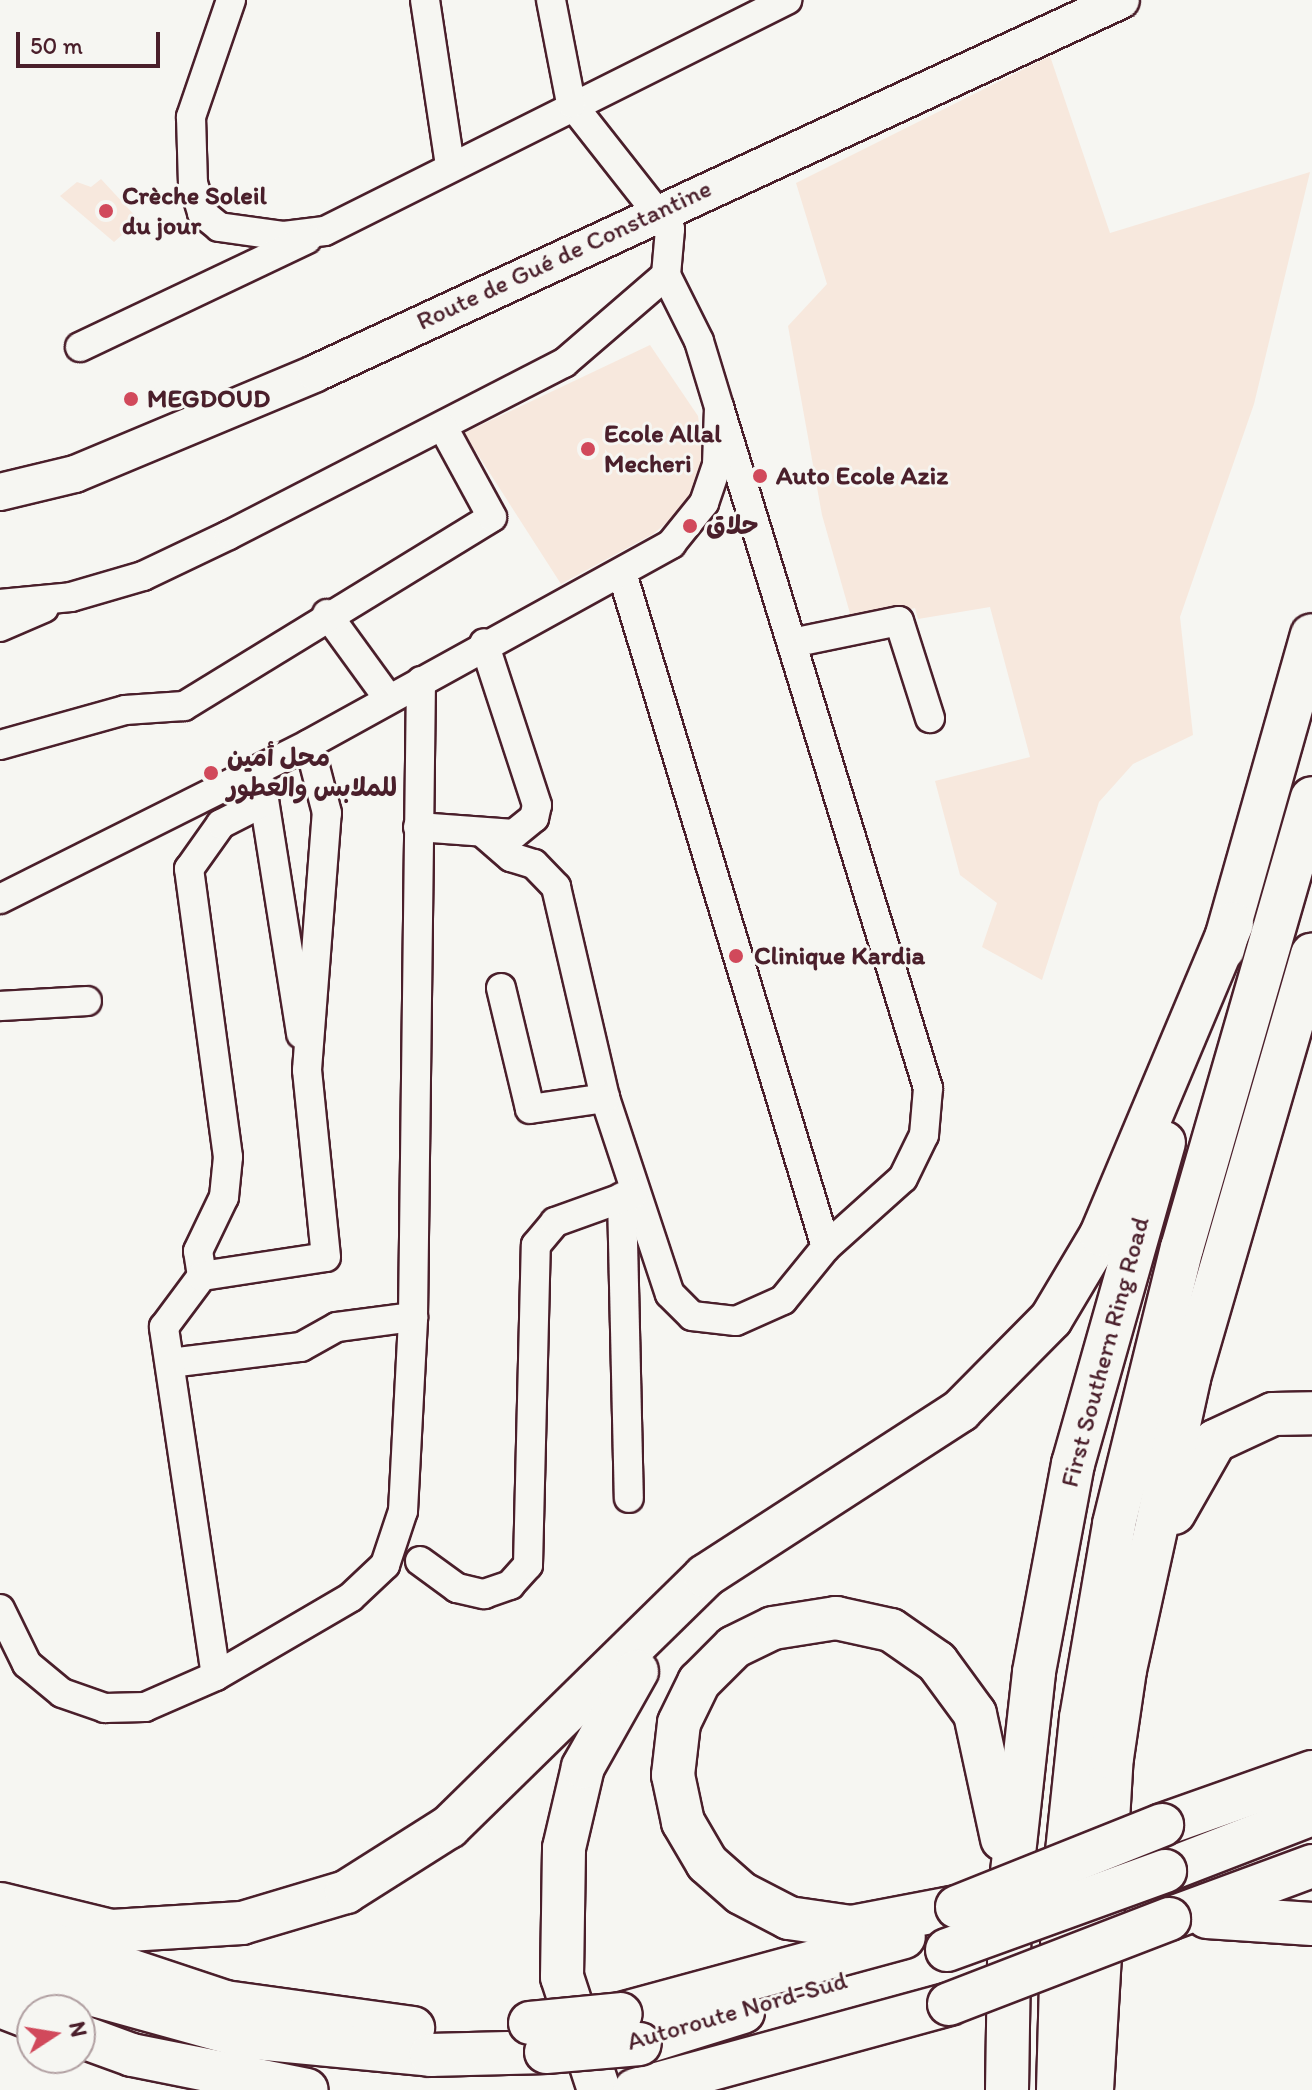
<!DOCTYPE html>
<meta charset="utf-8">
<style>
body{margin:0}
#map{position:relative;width:1312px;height:2090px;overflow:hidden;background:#f6f6f2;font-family:Itim,"Playpen Sans Arabic",sans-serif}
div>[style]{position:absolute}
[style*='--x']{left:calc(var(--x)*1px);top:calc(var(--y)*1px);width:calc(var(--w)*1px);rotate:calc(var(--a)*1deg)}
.built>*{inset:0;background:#f7e8dd}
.roads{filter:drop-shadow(2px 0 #4a1f2b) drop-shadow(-2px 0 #4a1f2b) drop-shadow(0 2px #4a1f2b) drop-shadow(0 -2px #4a1f2b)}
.minor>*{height:28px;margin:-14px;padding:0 14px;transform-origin:14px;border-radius:14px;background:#f6f6f2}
.major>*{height:36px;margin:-18px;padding:0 18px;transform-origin:18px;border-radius:18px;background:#f6f6f2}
.highway>*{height:42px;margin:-21px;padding:0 21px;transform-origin:21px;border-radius:21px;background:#f6f6f2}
.bridges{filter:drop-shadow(2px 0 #4a1f2b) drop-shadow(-2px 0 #4a1f2b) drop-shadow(0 2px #4a1f2b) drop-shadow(0 -2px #4a1f2b)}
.highway-bridge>*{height:42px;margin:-21px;padding:0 21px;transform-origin:21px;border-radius:21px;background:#f6f6f2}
.dots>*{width:22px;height:22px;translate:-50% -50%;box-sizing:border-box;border:4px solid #f6f6f2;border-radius:50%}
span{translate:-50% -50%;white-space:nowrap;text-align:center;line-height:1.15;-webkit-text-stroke:6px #f6f6f2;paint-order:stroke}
.poi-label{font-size:26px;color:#4a1f2b;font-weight:700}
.left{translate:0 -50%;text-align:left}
.street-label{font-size:26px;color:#4a1f2b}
.north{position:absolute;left:16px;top:1994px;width:80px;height:80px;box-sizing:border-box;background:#f6f6f2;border:2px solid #b1a0a2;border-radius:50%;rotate:78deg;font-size:22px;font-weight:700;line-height:32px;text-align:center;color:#4a1f2b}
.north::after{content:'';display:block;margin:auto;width:28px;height:36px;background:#d1495b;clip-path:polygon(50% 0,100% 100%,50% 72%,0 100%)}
.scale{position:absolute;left:16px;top:32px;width:144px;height:36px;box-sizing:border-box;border:4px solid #4a1f2b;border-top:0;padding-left:10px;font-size:24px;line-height:28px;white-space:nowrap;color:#4a1f2b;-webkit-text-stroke:6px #f6f6f2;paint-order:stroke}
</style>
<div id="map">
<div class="built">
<i style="clip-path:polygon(1050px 56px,1110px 233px,1310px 172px,1254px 404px,1180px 617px,1193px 735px,1133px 764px,1099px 802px,1042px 980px,982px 947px,997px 903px,960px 875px,935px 781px,1030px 757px,990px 607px,918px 619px,915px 608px,853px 624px,822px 515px,788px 326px,827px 284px,796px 183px)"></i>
<i style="clip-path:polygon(101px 179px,139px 220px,114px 242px,60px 196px,77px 182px,91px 187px)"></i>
<i style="clip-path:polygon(650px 345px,698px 416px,705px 467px,681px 511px,653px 534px,561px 584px,464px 433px)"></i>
</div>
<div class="roads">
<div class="minor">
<i style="--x:231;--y:0;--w:124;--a:108.9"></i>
<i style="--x:191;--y:117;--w:66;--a:88.3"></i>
<i style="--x:193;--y:183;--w:31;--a:73"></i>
<i style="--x:202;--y:213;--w:22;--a:39"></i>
<i style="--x:219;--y:227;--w:66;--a:7.9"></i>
<i style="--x:284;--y:236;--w:41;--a:-7"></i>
<i style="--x:325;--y:231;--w:517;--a:-26.57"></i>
<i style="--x:425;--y:0;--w:168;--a:81.4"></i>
<i style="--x:80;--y:347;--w:251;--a:-25.4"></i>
<i style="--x:622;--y:573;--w:704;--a:73.16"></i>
<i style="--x:0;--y:604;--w:71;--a:-5.6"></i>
<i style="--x:71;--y:597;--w:75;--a:-16.3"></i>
<i style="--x:143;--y:576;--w:95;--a:-25.5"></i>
<i style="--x:229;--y:535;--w:377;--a:-27.2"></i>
<i style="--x:564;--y:363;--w:135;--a:-40.8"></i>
<i style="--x:666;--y:275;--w:46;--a:-85"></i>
<i style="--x:670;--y:229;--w:160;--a:-128.2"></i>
<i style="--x:571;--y:103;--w:105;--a:-101"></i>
<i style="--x:327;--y:614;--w:104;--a:54"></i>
<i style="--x:0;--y:627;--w:48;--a:-23.4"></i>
<i style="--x:792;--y:643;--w:109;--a:-11.6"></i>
<i style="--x:899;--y:621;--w:102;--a:72.3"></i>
<i style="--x:0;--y:745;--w:130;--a:-15.6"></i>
<i style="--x:125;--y:710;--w:59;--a:-3.9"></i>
<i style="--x:184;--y:706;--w:361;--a:-31.5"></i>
<i style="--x:492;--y:517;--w:100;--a:-118.6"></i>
<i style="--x:262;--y:787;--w:250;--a:81"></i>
<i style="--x:418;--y:827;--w:96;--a:4.2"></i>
<i style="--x:514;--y:834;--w:26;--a:-39"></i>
<i style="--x:534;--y:818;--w:13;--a:-77"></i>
<i style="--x:537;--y:805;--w:170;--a:-108.1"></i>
<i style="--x:483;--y:833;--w:37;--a:41"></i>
<i style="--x:511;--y:857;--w:24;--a:17"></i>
<i style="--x:534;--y:864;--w:32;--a:46"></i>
<i style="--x:556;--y:887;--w:217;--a:76.9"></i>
<i style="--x:605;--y:1098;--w:206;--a:71.7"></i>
<i style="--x:670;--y:1294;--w:31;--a:45"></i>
<i style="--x:692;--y:1316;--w:44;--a:6.5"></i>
<i style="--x:736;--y:1321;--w:51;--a:-24.1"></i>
<i style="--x:783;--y:1300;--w:68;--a:-50.9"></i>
<i style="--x:826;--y:1247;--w:103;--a:-41.9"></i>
<i style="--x:903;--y:1178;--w:48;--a:-64"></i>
<i style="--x:924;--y:1135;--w:47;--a:-85.1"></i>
<i style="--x:928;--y:1088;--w:712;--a:-107.06"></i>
<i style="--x:0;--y:899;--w:346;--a:-26.6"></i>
<i style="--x:309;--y:744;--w:414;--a:-28.9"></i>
<i style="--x:671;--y:544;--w:53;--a:-51.2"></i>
<i style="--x:704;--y:503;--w:40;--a:-71.1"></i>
<i style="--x:717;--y:465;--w:58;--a:-88"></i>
<i style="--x:719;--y:407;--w:69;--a:-106.9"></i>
<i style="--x:699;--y:341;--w:74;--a:-116.6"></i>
<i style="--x:501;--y:988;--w:124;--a:76.5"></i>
<i style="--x:530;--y:1109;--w:76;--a:-8.3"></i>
<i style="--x:0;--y:1006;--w:87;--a:-3.3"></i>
<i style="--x:622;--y:1197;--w:301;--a:88.7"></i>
<i style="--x:202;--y:1276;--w:25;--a:-99"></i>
<i style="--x:198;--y:1251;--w:60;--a:-64.3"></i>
<i style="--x:224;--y:1197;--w:40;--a:-84.3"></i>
<i style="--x:228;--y:1157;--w:291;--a:-97.7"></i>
<i style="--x:189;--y:869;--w:55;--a:-54.6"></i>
<i style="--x:221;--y:824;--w:48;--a:-27.1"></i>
<i style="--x:170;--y:1363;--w:132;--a:-7"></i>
<i style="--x:301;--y:1347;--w:41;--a:-29.1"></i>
<i style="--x:337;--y:1327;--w:77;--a:-7.5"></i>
<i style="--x:420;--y:1561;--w:46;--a:36.1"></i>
<i style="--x:457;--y:1588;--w:28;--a:13"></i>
<i style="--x:484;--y:1594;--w:28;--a:-19"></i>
<i style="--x:510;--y:1585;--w:27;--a:-48"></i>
<i style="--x:528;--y:1565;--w:320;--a:-88.6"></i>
<i style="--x:536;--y:1245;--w:30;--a:-50"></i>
<i style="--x:555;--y:1222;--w:83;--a:-19.7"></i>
<i style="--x:0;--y:1609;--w:61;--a:63.9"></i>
<i style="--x:27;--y:1664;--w:45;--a:39.6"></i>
<i style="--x:62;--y:1693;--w:46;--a:19.2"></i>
<i style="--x:105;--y:1708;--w:40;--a:-1.4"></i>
<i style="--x:145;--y:1707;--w:77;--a:-23.6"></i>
<i style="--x:216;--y:1676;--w:156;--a:-30.3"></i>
<i style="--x:351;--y:1597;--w:47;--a:-43.3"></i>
<i style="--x:385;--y:1565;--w:57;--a:-71.6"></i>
<i style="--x:403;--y:1511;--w:194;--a:-87"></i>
<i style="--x:413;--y:1317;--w:636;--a:-89.28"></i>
<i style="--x:216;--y:1676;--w:353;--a:-98.5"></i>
<i style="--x:164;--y:1327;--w:64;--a:-53.3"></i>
<i style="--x:202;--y:1276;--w:125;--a:-8.7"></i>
<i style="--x:326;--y:1257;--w:188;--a:-95.8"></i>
<i style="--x:307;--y:1070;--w:258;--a:-85.6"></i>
<i style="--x:327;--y:813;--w:71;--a:-104.6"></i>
</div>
<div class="major">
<i style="--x:0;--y:492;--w:77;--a:-13.5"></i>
<i style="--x:75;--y:474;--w:261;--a:-22.7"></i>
<i style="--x:316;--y:373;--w:887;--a:-24.86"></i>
</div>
<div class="highway">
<i style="--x:1223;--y:949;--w:326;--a:-74.2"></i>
<i style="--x:1174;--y:1513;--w:83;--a:-60.3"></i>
<i style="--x:1215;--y:1441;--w:64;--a:-25"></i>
<i style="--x:1273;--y:1414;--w:39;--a:-1"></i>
<i style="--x:1162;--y:1825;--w:159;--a:-19.5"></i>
<i style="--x:1165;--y:1871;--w:158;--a:-21.2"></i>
<i style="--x:0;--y:1904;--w:115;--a:13.6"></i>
<i style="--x:112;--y:1931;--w:130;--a:-3.5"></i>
<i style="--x:242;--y:1923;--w:109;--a:-16.6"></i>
<i style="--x:346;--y:1892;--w:122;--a:-32.3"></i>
<i style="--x:449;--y:1827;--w:359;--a:-44.4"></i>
<i style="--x:705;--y:1576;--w:304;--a:-32.9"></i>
<i style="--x:960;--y:1411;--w:129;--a:-45.3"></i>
<i style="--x:1051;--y:1319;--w:98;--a:-59.2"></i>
<i style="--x:1101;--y:1235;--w:338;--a:-67.2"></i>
<i style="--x:957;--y:1907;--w:108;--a:169.3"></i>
<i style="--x:851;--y:1927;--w:63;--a:-171.7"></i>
<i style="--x:789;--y:1918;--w:54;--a:-152.5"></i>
<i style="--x:741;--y:1893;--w:45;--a:-138.6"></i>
<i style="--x:707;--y:1863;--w:48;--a:-120.3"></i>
<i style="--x:683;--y:1822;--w:48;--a:-102"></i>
<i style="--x:673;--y:1775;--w:52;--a:-83.4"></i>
<i style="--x:679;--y:1723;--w:46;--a:-64"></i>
<i style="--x:699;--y:1682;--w:49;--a:-45"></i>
<i style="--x:734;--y:1647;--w:43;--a:-26"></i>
<i style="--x:773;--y:1628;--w:64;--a:-9"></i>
<i style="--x:836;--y:1618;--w:56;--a:12.3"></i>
<i style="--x:891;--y:1630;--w:56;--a:34.8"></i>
<i style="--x:937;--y:1662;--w:64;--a:53.8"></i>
<i style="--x:975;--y:1714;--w:128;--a:77.8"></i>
<i style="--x:1207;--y:1917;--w:105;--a:3.8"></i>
<i style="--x:1169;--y:1919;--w:153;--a:-20.3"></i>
<i style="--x:9;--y:1930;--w:228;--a:18.4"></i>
<i style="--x:225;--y:2002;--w:190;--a:7.9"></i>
<i style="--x:0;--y:1969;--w:254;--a:15.5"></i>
<i style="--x:245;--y:2037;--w:187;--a:5.5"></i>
<i style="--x:431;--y:2055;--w:115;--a:-1.5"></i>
<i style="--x:0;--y:2006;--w:34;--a:21"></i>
<i style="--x:621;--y:2014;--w:293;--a:-15.2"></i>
<i style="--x:80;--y:2036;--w:55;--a:20.1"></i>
<i style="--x:132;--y:2055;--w:178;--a:11.3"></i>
<i style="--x:640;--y:2044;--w:108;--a:-17.3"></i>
<i style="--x:599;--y:2090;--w:119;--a:-108.1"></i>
<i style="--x:562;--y:1977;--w:129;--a:-89.1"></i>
<i style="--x:564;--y:1848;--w:83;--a:-76.8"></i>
<i style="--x:583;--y:1767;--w:110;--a:-60.6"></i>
<i style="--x:635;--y:2090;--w:326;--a:-15.3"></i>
<i style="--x:1007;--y:2090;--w:200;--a:-89.1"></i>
<i style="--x:1010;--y:1890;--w:219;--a:-83.7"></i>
<i style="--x:1034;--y:1672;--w:212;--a:-79.4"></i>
<i style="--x:1073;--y:1464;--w:334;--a:-74.2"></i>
<i style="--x:1058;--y:2090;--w:210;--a:-88.4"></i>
<i style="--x:1064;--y:1880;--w:163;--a:-84"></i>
<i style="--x:1081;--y:1718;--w:197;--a:-80.3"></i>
<i style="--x:1114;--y:1524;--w:284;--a:-76.2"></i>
<i style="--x:1182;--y:1248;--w:468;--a:-73.9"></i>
<i style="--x:1092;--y:2090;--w:333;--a:-86.6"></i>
<i style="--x:1112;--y:1758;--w:89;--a:-81.6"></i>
<i style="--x:1125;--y:1670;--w:299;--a:-77.6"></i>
<i style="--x:1189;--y:1378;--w:441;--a:-73.8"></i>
</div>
</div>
<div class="bridges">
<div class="highway-bridge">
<i style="--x:957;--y:1907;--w:221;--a:-21.8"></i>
<i style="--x:947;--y:1950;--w:232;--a:-19.9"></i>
<i style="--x:949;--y:2004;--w:236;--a:-21.1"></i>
<i style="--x:530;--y:2023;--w:91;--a:-5.6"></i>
<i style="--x:546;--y:2052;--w:94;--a:-4.9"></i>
</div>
</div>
<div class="dots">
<i style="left:106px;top:211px;background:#d1495b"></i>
<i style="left:131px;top:399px;background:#d1495b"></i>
<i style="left:588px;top:449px;background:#d1495b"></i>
<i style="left:760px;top:476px;background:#d1495b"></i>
<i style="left:690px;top:526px;background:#d1495b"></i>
<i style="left:211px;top:773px;background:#d1495b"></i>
<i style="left:736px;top:956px;background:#d1495b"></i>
</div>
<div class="poi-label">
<span class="left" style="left:122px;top:211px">Crèche Soleil<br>du jour</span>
<span class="left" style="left:147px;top:399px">MEGDOUD</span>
<span class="left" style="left:604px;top:449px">Ecole Allal<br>Mecheri</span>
<span class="left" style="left:776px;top:476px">Auto Ecole Aziz</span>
<span class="left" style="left:706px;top:526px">حلاق</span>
<span class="left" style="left:227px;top:773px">محل أمين<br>للملابس والعطور</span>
<span class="left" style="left:754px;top:956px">Clinique Kardia</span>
</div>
<div class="street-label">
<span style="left:564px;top:255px;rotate:-25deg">Route de Gué de Constantine</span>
<span style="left:1105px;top:1352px;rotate:-75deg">First Southern Ring Road</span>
<span style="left:737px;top:2011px;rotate:-16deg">Autoroute Nord-Sud</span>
</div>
<div class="north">N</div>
<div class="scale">50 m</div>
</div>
